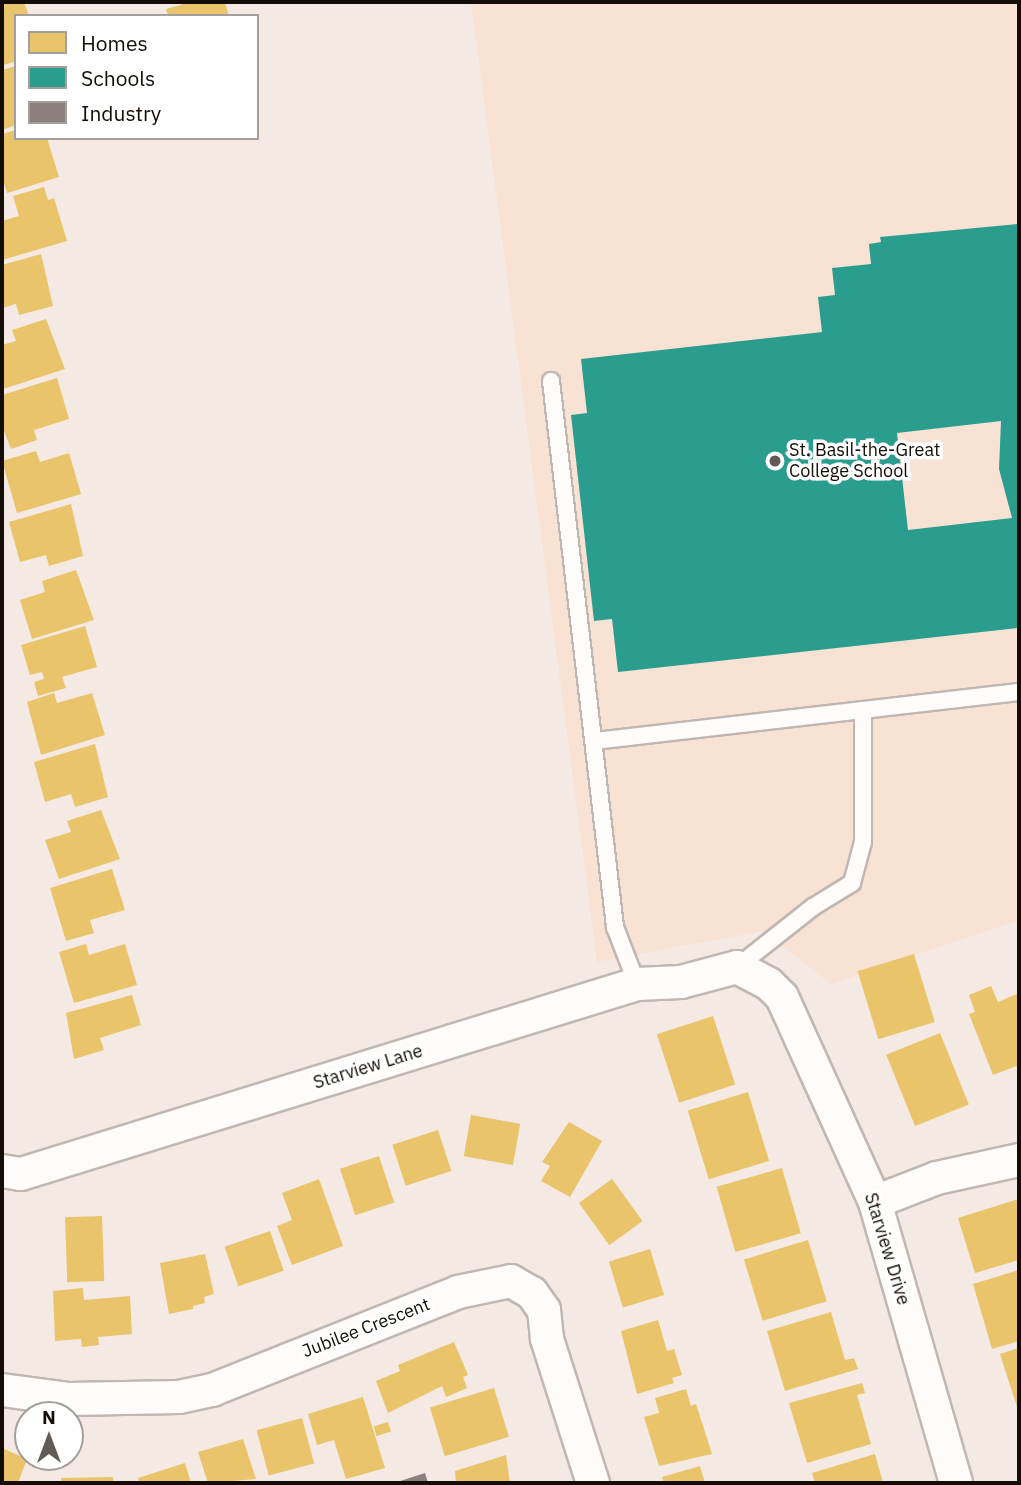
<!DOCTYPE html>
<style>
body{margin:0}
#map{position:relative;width:1021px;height:1485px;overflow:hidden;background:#f5eae3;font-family:"IBM Plex Sans",sans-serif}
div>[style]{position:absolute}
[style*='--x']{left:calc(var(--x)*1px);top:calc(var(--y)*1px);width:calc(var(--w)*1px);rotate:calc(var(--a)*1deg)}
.built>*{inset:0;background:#f8e2d4}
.homes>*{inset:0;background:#e9c46a;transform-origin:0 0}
.schools>*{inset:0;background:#2a9d8f}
.industry>*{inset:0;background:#8a817c}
.roads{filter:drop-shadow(2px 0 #c0b7b2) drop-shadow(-2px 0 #c0b7b2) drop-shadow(0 2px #c0b7b2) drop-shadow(0 -2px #c0b7b2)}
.service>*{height:16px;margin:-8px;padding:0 8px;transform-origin:8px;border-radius:8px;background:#fefcfb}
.minor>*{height:32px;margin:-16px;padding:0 16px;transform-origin:16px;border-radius:16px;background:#fefcfb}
.dots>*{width:19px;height:19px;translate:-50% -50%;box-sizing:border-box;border:4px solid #fff;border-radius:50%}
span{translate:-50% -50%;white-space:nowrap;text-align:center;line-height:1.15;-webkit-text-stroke:7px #fff;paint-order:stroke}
.poi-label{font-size:18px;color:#130c07}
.left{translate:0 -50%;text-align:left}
.street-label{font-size:18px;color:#130c07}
.frame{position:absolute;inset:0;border:4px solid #130c07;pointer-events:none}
.legend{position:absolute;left:14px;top:14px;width:245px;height:126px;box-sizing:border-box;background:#fff;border:2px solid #a19e9c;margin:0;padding:9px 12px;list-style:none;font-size:21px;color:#130c07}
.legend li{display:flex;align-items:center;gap:14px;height:35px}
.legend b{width:35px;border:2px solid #a19e9c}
.north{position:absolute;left:14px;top:1401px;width:70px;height:70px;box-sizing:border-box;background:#fff;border:2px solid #a19e9c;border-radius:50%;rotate:0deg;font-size:19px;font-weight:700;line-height:28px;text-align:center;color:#130c07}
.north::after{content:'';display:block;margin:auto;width:24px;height:32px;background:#625a54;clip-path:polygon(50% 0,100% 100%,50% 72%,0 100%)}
</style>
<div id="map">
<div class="built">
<i style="clip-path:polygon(471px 2px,1019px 2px,1019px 920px,831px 984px,763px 931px,597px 962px)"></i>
</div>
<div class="homes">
<i style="clip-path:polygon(24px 2px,29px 16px,16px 16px,16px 61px,4px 65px,2px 4px)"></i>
<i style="clip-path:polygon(191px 2px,225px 2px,229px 16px,168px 16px,166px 9px)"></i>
<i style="clip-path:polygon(16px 66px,16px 125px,2px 130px,2px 70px)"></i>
<i style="clip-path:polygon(16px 130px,16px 138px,47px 138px,59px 177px,7px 193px,2px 177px,2px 134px)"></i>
<i style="clip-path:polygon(44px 187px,48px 200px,54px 198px,67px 241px,2px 260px,2px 221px,19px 216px,13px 196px)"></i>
<i style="clip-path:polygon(41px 254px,53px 306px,19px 315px,16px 304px,2px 308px,2px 265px)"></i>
<i style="clip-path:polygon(46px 319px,65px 369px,3px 389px,2px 345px,16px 341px,12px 330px)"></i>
<i style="clip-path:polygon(57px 378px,69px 419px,34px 430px,37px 440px,11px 449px,2px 426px,2px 395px)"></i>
<i style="clip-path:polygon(36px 451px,40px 462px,69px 453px,81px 494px,17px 513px,2px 461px)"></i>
<i style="clip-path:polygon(71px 504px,83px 556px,49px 566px,46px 555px,20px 562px,9px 522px)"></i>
<i style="clip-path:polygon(76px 570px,94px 620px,32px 639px,20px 600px,45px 592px,42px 581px)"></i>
<i style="clip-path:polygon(85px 626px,97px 667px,62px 677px,66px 688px,38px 696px,34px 682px,44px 679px,42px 672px,30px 675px,21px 645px)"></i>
<i style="clip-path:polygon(54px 693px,57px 703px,92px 693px,105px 735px,41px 755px,27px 702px)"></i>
<i style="clip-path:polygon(95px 744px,108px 797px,75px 807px,71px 794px,45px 802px,34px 762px)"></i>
<i style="clip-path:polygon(101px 810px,120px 859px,59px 879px,45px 840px,71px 832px,67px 821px)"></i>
<i style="clip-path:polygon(112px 869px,125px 910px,90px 920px,94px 933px,66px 941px,50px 888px)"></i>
<i style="clip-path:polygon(86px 944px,89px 955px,125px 944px,137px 985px,74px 1003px,59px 952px)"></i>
<i style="left:914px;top:954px;width:71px;height:59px;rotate:73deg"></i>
<i style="clip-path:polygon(991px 986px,998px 1002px,1019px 993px,1019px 1065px,993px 1075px,969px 1014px,975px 1012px,969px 995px)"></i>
<i style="clip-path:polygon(132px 995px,141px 1025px,100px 1038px,104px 1050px,74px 1059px,66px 1013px)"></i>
<i style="left:713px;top:1016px;width:72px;height:59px;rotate:72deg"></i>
<i style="left:940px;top:1033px;width:77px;height:58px;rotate:68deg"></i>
<i style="left:748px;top:1092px;width:72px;height:63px;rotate:73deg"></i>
<i style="left:471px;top:1115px;width:50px;height:42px;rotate:10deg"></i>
<i style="clip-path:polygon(569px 1122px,602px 1141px,570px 1197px,541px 1181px,550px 1166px,542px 1162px)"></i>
<i style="left:438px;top:1130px;width:43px;height:48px;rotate:72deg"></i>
<i style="left:379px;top:1156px;width:49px;height:41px;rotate:72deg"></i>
<i style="left:782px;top:1168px;width:68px;height:68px;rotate:74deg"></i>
<i style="clip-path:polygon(319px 1179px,343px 1246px,292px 1265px,277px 1226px,292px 1220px,282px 1193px)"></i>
<i style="left:612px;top:1179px;width:52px;height:41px;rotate:54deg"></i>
<i style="clip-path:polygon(1019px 1199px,1019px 1260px,975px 1273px,958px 1218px)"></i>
<i style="left:102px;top:1216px;width:65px;height:37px;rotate:88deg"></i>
<i style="left:270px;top:1231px;width:42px;height:48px;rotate:71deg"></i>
<i style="left:808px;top:1240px;width:64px;height:67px;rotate:73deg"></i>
<i style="left:650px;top:1249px;width:48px;height:43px;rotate:73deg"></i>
<i style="clip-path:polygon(205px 1254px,214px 1294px,204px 1297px,205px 1303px,193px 1306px,193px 1309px,169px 1314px,160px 1263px)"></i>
<i style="clip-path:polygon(1019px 1270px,1019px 1341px,992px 1349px,973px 1284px)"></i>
<i style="clip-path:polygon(83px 1288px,84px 1300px,130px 1296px,132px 1334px,98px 1337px,99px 1345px,82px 1347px,81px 1339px,55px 1341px,53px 1291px)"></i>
<i style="clip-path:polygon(831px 1312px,845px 1360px,854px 1358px,858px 1369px,785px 1391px,767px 1331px)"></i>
<i style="clip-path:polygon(658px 1320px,667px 1351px,674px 1349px,682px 1375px,672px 1378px,674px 1383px,637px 1394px,621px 1331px)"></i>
<i style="clip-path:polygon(454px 1342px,468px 1375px,463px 1377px,467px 1388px,446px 1397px,442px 1386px,388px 1413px,376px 1381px,400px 1371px,398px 1365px)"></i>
<i style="clip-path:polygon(1019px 1348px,1019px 1413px,1000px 1354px)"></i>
<i style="clip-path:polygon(862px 1383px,865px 1393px,857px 1395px,871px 1444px,807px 1463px,789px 1403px)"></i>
<i style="left:494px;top:1388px;width:51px;height:67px;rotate:73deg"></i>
<i style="clip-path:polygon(686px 1389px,691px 1406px,696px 1404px,712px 1454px,659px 1466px,644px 1417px,659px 1413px,655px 1398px)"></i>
<i style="clip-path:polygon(363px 1397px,385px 1468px,346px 1479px,334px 1440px,317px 1445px,308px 1414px)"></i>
<i style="left:302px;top:1418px;width:47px;height:47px;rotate:75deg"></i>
<i style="left:388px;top:1422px;width:10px;height:15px;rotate:73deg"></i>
<i style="clip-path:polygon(243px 1439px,256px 1479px,208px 1483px,198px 1452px)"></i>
<i style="clip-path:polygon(2px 1448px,27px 1459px,18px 1483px,2px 1483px)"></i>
<i style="clip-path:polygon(875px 1454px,883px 1483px,815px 1483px,812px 1473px)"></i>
<i style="clip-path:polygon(506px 1455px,510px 1483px,456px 1483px,455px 1471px)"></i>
<i style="clip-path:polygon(185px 1463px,191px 1483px,140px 1483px,138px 1478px)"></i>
<i style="clip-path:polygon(700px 1466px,705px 1483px,664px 1483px,662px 1477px)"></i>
<i style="clip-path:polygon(113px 1477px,113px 1483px,61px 1483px,61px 1478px)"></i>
</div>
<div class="schools">
<i style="clip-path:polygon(evenodd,1019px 224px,1019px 628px,618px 672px,612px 619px,594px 621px,571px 415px,587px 413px,581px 359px,822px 332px,818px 297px,835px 295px,832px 268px,871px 264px,869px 244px,881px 242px,880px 237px,1019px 224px,1001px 421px,999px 469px,1012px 518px,908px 530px,897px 433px,1001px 421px)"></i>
</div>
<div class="industry">
<i style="clip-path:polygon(425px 1473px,428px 1483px,394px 1483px)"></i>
</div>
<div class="roads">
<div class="service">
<i style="--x:551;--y:381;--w:550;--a:83.31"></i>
<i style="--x:615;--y:927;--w:61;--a:68.9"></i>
<i style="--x:595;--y:741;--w:427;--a:-6.6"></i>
<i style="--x:737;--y:967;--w:97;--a:-38.3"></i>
<i style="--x:813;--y:907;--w:46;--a:-31.6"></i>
<i style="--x:852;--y:883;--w:42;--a:-75"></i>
<i style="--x:863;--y:842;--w:132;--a:-90"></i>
</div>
<div class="minor">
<i style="--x:2;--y:1171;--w:19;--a:9"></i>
<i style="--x:21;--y:1174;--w:645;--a:-17.14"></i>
<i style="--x:637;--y:984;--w:44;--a:-2.6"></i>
<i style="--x:681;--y:982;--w:58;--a:-15"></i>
<i style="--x:737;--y:967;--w:36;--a:28"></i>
<i style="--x:769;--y:984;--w:18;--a:45"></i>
<i style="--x:782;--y:997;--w:225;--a:65.6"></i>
<i style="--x:875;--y:1202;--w:292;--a:73.9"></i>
<i style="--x:875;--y:1202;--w:66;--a:-21.2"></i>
<i style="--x:937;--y:1178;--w:84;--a:-12.4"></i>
<i style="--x:2;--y:1390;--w:68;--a:7.7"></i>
<i style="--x:69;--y:1399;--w:110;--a:-1"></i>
<i style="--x:179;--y:1397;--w:34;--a:-12"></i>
<i style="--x:212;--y:1390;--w:265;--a:-21.7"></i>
<i style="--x:458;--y:1292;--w:54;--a:-11.7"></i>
<i style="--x:511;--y:1281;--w:24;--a:30"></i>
<i style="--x:532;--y:1293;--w:21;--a:55"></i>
<i style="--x:544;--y:1310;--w:29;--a:84"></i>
<i style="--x:547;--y:1339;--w:151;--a:72.3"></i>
</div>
</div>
<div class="dots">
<i style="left:775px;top:461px;background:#625a54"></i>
</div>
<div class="poi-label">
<span class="left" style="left:789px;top:461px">St. Basil-the-Great<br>College School</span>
</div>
<div class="street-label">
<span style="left:368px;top:1067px;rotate:-17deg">Starview Lane</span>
<span style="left:887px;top:1249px;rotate:73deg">Starview Drive</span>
<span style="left:366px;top:1328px;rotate:-21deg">Jubilee Crescent</span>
</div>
<div class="frame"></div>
<ul class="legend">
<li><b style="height:19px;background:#e9c46a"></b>Homes</li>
<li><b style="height:19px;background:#2a9d8f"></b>Schools</li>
<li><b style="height:19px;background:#8a817c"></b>Industry</li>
</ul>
<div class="north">N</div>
</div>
